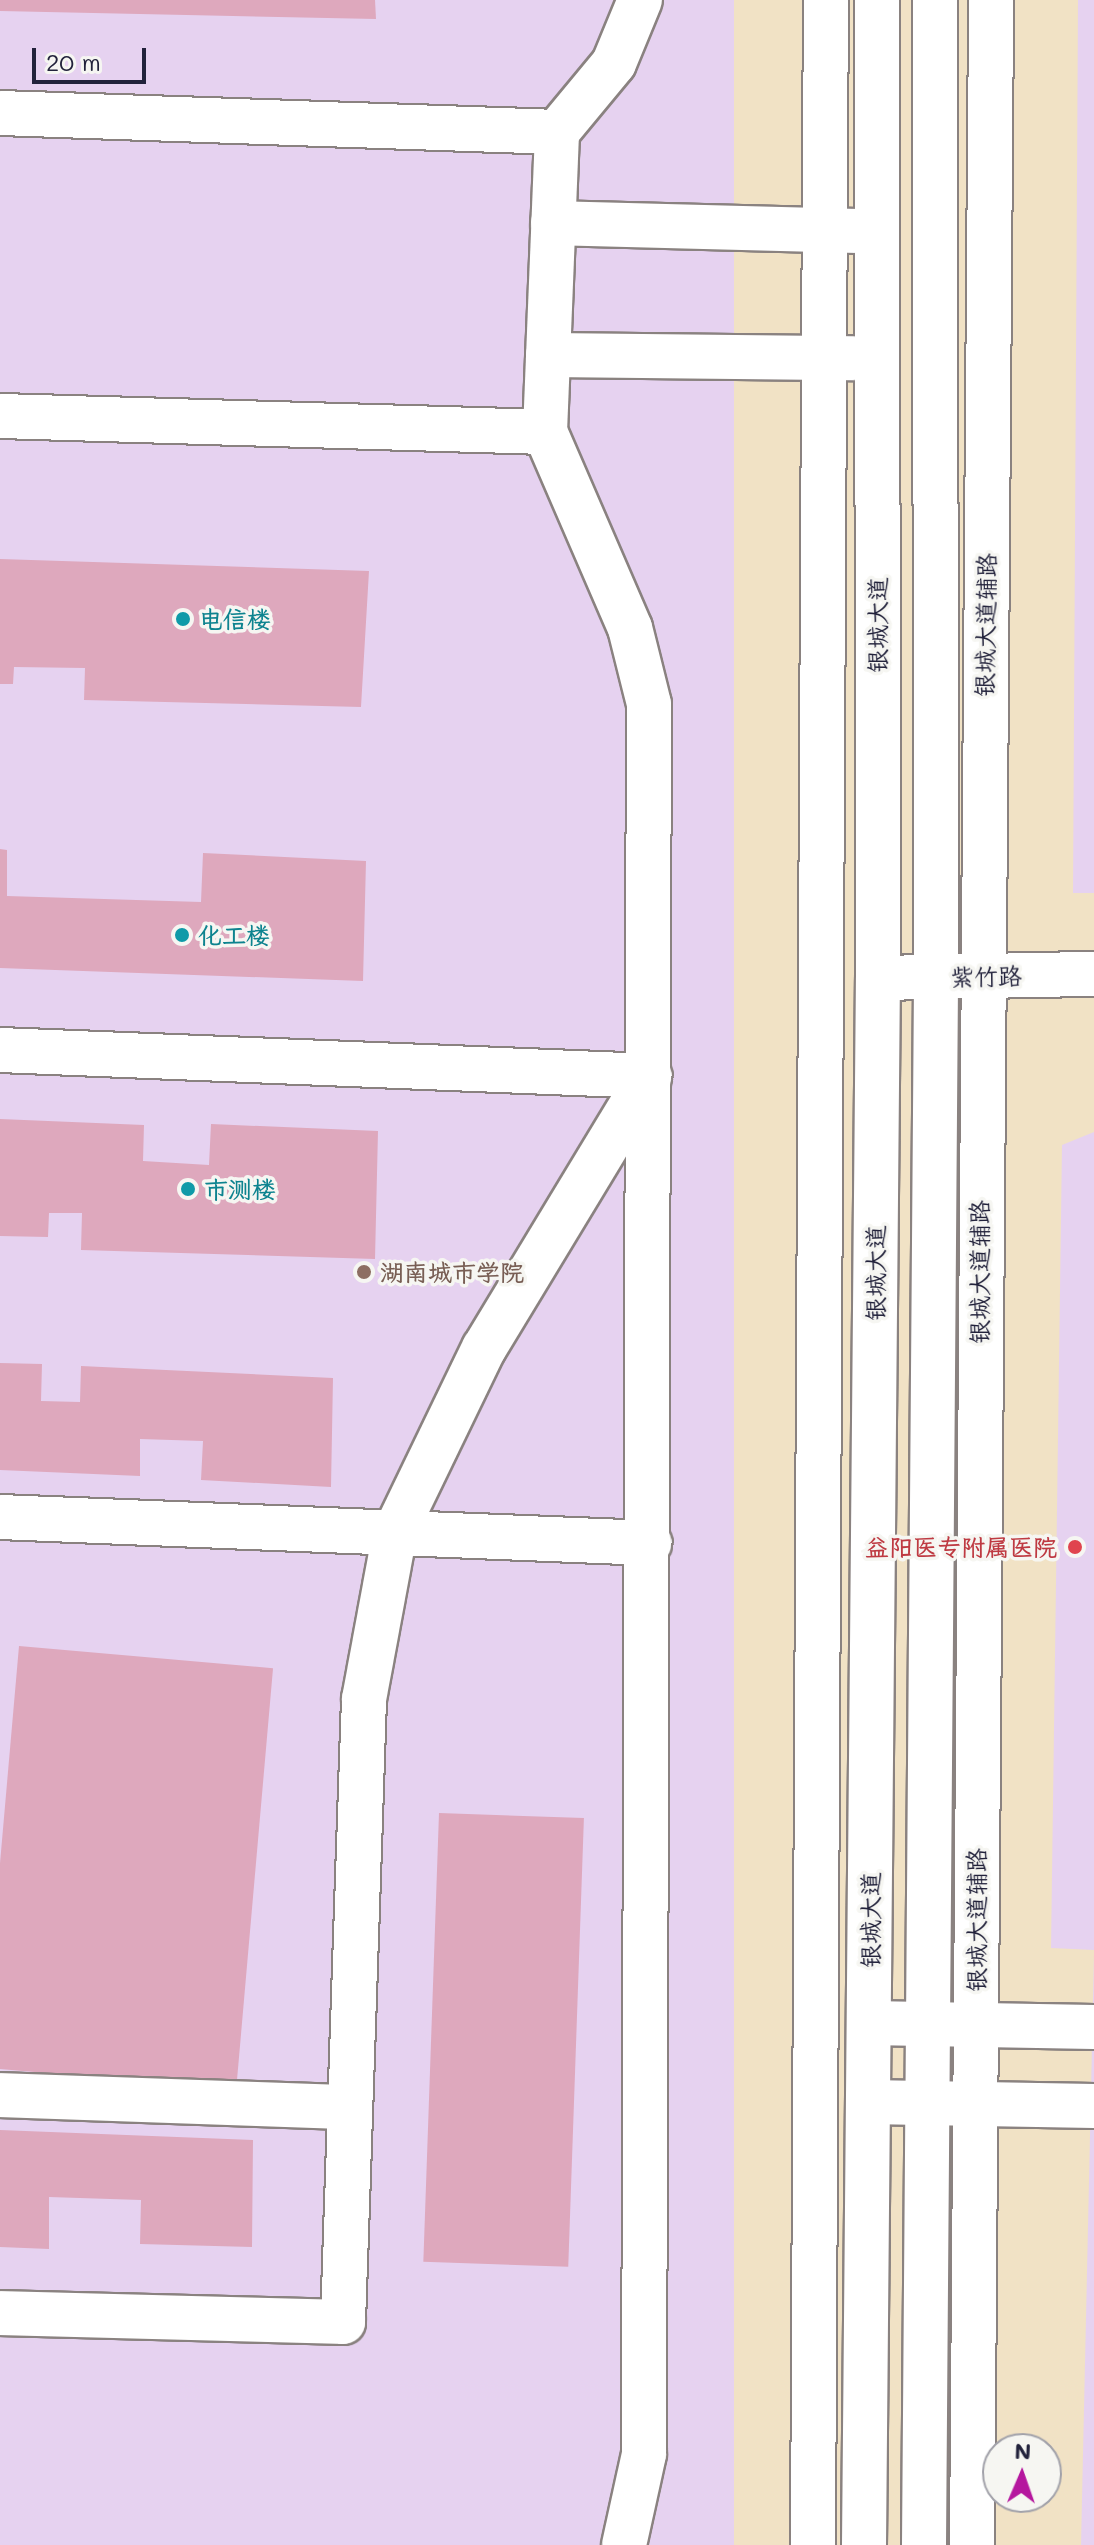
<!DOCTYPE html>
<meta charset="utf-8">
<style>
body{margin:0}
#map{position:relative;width:1094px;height:2545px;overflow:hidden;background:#f1e2c5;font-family:Mali,"LXGW WenKai TC",sans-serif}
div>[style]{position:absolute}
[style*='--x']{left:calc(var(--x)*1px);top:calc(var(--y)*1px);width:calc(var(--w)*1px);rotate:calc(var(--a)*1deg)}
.built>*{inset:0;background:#e6d2f0;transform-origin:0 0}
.building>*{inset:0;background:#dea8bd;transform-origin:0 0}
.roads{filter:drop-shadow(2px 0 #8a8280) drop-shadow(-2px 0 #8a8280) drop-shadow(0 2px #8a8280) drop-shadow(0 -2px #8a8280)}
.minor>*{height:44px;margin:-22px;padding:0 22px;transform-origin:22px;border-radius:22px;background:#fff}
.major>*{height:44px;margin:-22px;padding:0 22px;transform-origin:22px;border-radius:22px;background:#fff}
.dots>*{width:22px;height:22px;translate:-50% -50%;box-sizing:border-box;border:4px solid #f6f6f2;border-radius:50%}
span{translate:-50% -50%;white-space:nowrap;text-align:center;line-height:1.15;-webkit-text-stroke:7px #f6f6f2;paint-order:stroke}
.culture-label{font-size:24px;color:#0d838f;font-weight:700}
.left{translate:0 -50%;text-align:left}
.street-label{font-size:24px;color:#22223b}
.education-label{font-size:24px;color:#785e54;font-weight:700}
.health-label{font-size:24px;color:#be3a42;font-weight:700}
.right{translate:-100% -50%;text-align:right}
.north{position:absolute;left:982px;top:2433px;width:80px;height:80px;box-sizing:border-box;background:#f6f6f2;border:2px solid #a1a1a9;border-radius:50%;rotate:2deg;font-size:22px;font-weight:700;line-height:32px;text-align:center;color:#22223b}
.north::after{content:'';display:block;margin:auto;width:28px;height:36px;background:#b5179e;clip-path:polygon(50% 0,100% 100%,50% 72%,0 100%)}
.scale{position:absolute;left:32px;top:48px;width:114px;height:36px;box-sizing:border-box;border:4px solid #22223b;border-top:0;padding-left:10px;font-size:24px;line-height:28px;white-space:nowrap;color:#22223b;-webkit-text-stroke:6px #f6f6f2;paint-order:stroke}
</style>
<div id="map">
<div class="built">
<i style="left:0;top:0;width:734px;height:2545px"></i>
<i style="clip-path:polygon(1078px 0,1094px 0,1094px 893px,1073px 893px)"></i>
<i style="clip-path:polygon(1094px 1132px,1094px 1950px,1051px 1948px,1062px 1145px)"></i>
<i style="clip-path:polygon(1094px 1954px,1094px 2545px,1081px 2545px)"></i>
</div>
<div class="building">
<i style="clip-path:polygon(0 0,375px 0,376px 19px,0 11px)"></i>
<i style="clip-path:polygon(0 559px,369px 571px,361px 707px,84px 700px,85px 668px,14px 667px,13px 684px,0 684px)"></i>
<i style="clip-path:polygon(0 849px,7px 850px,7px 896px,201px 902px,203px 853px,366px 861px,363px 981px,0 968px)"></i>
<i style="clip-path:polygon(0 1119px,144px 1125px,143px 1161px,209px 1165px,211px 1124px,378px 1131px,375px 1259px,81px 1250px,82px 1213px,49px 1213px,48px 1237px,0 1236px)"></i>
<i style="clip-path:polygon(0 1363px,42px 1364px,41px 1401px,80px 1402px,81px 1366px,333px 1378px,331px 1487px,201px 1480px,203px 1441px,140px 1439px,140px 1476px,0 1470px)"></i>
<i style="left:19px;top:1646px;width:255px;height:423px;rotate:5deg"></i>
<i style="left:439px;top:1813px;width:145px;height:449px;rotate:2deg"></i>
<i style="clip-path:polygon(0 2130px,253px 2140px,252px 2247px,140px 2244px,141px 2200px,49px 2197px,49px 2249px,0 2247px)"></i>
</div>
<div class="roads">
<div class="minor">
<i style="--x:0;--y:113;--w:557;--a:1.95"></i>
<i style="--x:553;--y:223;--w:302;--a:1.5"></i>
<i style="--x:548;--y:355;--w:305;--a:0.6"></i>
<i style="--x:0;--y:416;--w:545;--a:1.68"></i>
<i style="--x:878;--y:978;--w:216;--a:-1.1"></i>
<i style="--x:0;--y:1050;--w:650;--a:2.29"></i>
<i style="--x:649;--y:1076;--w:318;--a:121.2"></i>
<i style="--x:484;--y:1348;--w:204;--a:115.8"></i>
<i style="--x:395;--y:1532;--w:170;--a:100.5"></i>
<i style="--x:364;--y:1699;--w:623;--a:91.93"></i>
<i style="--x:343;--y:2322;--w:343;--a:-178.5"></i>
<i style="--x:0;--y:1517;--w:650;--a:2.29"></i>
<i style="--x:869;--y:2023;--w:225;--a:1"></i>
<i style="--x:0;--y:2095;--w:350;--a:2"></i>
<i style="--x:868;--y:2102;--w:226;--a:1"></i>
<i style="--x:624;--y:2545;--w:93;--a:-77.6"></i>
<i style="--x:644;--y:2454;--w:1750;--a:-89.84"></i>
<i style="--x:649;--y:704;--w:78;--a:-104"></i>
<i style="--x:630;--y:628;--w:214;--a:-113.4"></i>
<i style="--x:545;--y:432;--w:300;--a:-87.7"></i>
<i style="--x:557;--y:132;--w:89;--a:-50.4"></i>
<i style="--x:614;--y:63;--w:68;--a:-67.6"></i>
<i style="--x:813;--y:2545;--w:2545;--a:-89.71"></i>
<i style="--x:972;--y:2545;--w:2545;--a:-89.57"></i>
</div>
<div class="major">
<i style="--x:864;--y:2545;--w:1567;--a:-89.49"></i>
<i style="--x:878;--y:978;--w:978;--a:-90.06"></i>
<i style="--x:924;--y:2545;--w:1568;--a:-89.56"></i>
<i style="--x:936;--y:977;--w:977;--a:-90.06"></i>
</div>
</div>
<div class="dots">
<i style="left:183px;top:619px;background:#0f9aa8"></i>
<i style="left:182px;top:935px;background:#0f9aa8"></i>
<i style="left:188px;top:1189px;background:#0f9aa8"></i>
<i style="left:364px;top:1272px;background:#8d6e63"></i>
<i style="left:1075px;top:1547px;background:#e0444e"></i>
</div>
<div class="culture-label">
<span class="left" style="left:199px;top:619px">电信楼</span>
<span class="left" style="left:198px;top:935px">化工楼</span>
<span class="left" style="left:204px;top:1189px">市测楼</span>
</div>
<div class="street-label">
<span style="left:877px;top:625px;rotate:-90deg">银城大道</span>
<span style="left:985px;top:625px;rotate:-89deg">银城大道辅路</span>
<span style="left:986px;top:976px;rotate:-1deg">紫竹路</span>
<span style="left:979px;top:1272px;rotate:-90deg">银城大道辅路</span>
<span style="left:875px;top:1273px;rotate:-90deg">银城大道</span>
<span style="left:870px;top:1920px;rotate:-90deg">银城大道</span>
<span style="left:976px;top:1920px;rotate:-90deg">银城大道辅路</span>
</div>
<div class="education-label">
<span class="left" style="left:380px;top:1272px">湖南城市学院</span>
</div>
<div class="health-label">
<span class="right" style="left:1057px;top:1547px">益阳医专附属医院</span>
</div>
<div class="north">N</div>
<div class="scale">20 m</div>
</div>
